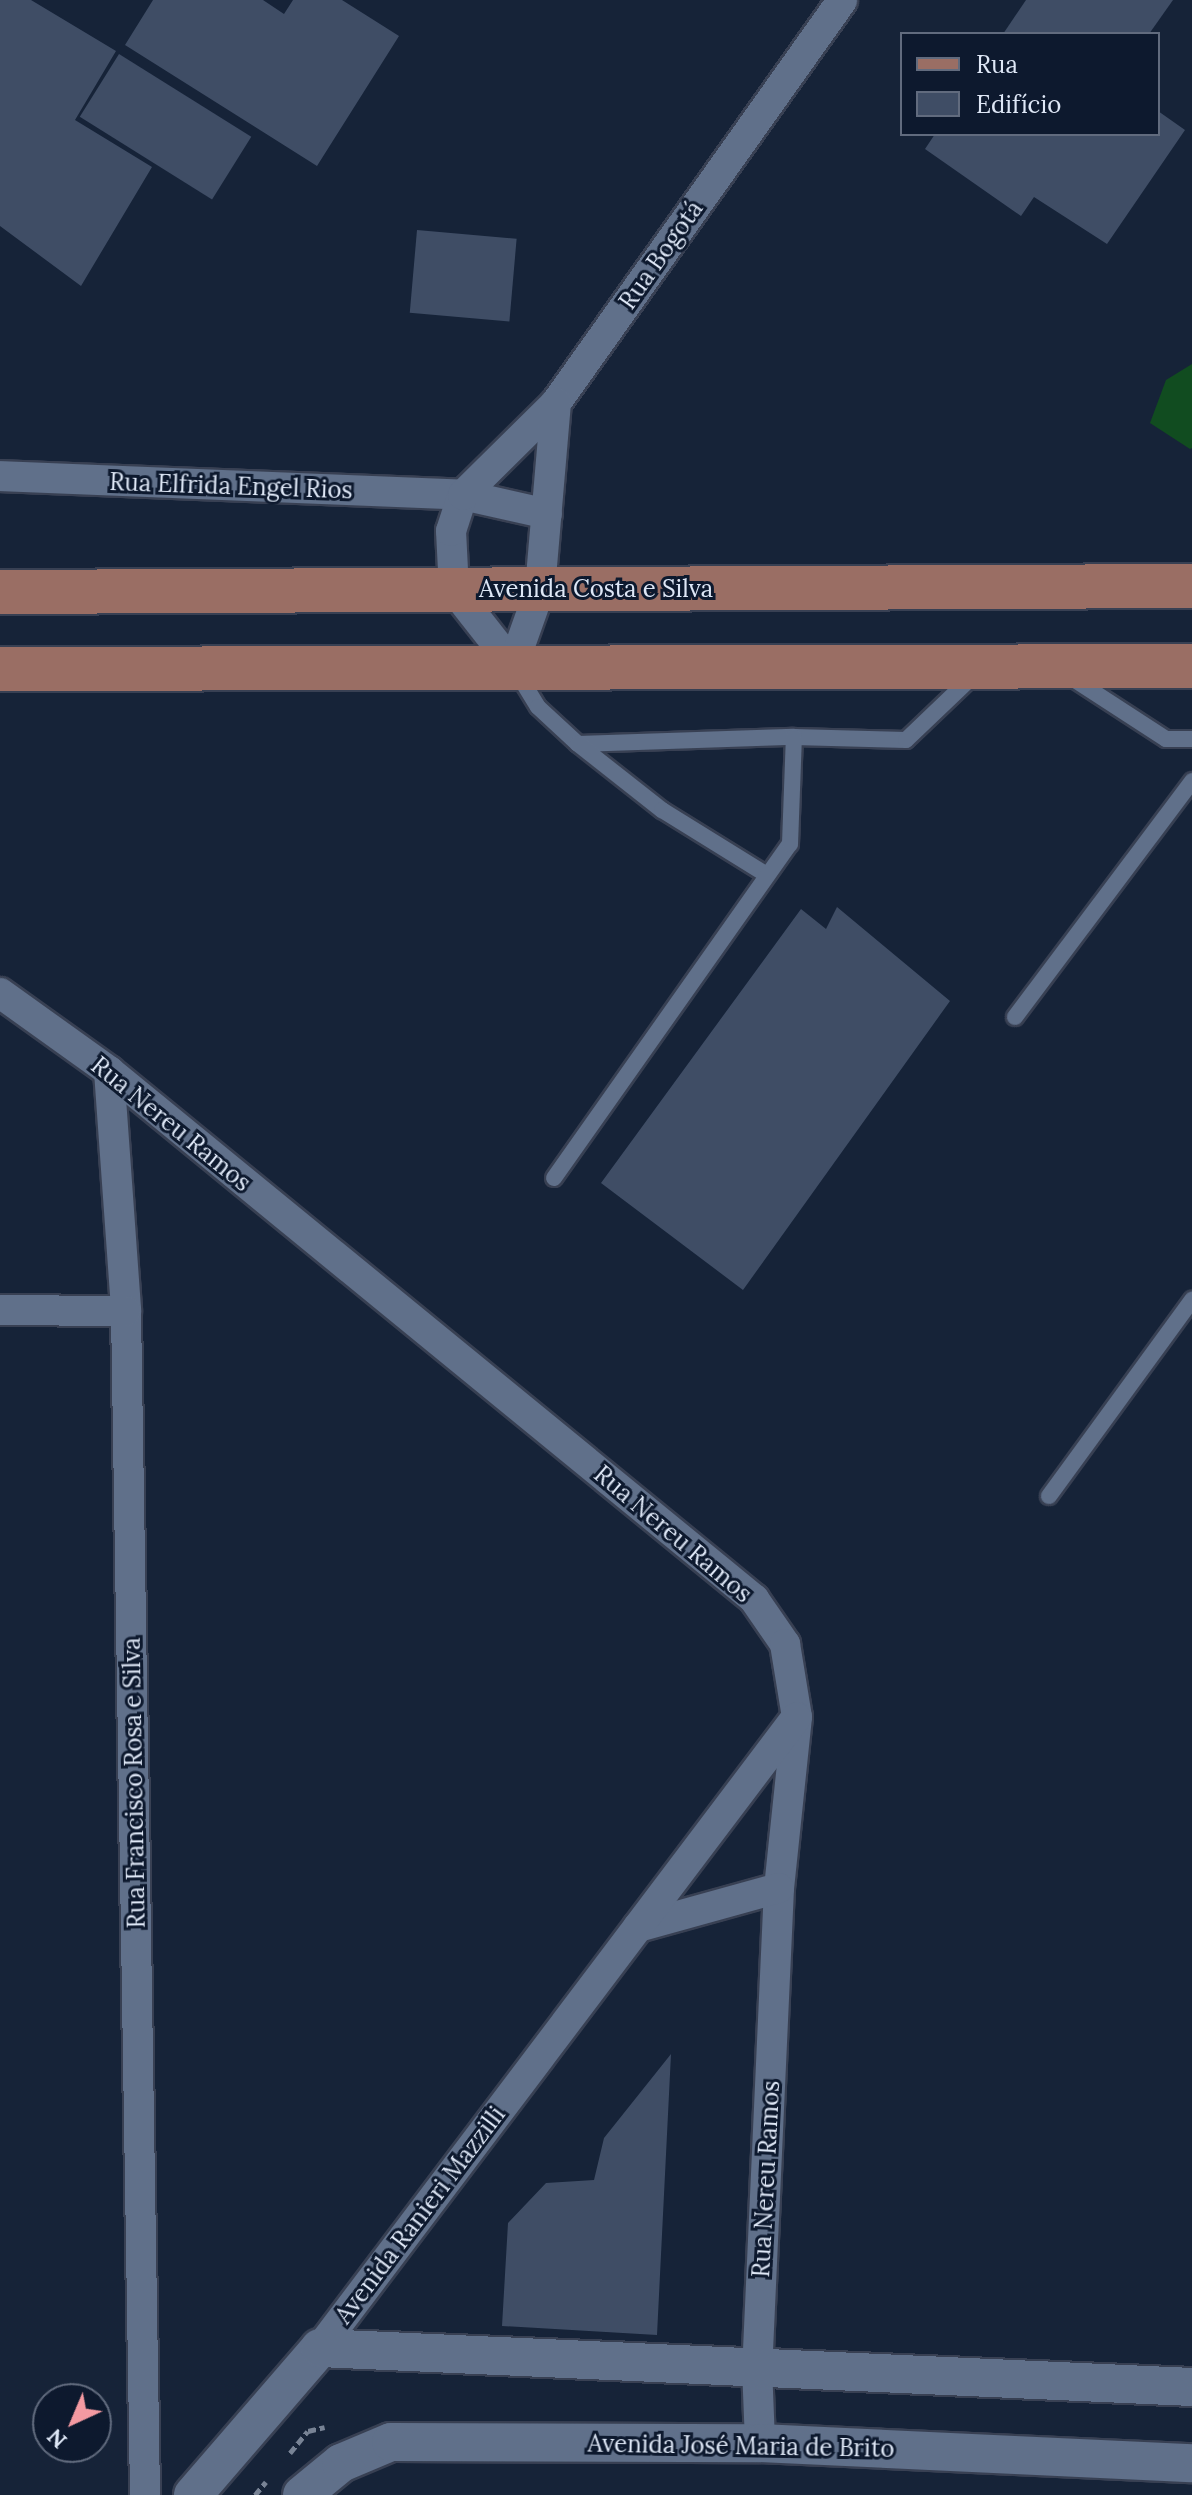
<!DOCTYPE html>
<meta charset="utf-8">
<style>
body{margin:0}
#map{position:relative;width:1192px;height:2495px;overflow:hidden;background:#162338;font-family:Lora,serif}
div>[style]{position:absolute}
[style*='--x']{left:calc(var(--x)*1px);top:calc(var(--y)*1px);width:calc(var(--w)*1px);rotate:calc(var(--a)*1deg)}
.green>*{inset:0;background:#114c20}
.building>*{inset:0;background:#3f4d65;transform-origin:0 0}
.path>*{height:5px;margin-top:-2.5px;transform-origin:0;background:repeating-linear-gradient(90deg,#788395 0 8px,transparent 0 12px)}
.roads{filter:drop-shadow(2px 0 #384053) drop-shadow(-2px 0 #384053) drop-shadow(0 2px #384053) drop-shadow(0 -2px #384053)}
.service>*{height:16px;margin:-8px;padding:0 8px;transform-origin:8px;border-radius:8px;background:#60708a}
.minor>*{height:30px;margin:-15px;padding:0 15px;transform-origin:15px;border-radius:15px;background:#60708a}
.tertiary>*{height:38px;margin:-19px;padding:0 19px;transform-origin:19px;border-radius:19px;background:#60708a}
.primary>*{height:44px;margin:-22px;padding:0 22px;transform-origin:22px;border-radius:22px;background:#9a6e64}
span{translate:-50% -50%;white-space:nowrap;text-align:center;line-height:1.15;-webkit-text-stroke:6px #0d192e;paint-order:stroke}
.street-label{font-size:24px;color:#dee7f6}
.legend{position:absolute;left:900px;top:32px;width:260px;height:104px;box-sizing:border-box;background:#0d192e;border:2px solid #616b7e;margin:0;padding:10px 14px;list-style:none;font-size:24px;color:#dee7f6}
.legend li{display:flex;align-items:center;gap:16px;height:40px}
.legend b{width:40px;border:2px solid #616b7e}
.north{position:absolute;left:32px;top:2383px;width:80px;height:80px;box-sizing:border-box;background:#0d192e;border:2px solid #616b7e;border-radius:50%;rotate:224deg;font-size:22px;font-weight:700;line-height:32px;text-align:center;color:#dee7f6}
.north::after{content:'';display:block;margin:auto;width:28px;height:36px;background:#f49aa2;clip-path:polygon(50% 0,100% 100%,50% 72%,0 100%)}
</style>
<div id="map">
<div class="green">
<i style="clip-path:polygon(1192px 364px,1192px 448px,1190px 449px,1150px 423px,1166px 380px)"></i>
</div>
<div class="building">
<i style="clip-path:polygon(0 0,31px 0,116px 51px,75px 120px,152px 167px,81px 286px,0 226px)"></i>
<i style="clip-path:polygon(153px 0,263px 0,284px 14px,293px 0,342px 0,399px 36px,317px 166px,125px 45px)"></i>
<i style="clip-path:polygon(1026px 0,1173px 0,1149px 34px,1003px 34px)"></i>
<i style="left:119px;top:54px;width:156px;height:74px;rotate:32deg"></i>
<i style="clip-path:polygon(1158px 111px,1185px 130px,1107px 244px,1034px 197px,1021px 216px,925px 149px,935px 134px,1158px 134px)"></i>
<i style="left:417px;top:230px;width:100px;height:83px;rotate:5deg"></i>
<i style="clip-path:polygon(837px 907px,950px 1001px,743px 1290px,601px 1183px,801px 909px,826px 929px)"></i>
<i style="clip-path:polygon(671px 2054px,657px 2335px,502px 2326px,508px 2223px,546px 2183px,594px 2180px,604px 2138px)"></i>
</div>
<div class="path">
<i style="--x:290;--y:2453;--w:28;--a:-51"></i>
<i style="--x:308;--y:2431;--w:17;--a:-13"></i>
<i style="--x:255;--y:2495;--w:17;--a:-50"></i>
</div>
<div class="roads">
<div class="service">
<i style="--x:516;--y:671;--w:42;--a:58.6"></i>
<i style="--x:538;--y:707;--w:54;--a:42.8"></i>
<i style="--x:578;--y:744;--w:216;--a:-1.9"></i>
<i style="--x:794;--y:737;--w:112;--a:1.5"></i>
<i style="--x:906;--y:740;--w:95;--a:-43.7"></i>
<i style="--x:1072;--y:678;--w:112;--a:33"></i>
<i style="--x:1166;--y:739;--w:26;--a:0"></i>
<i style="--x:578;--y:744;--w:107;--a:38.2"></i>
<i style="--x:662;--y:810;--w:123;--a:31.8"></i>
<i style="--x:1015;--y:1017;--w:295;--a:-53.1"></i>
<i style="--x:554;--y:1178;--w:409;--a:-54.8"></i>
<i style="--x:790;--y:844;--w:107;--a:-87.9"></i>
<i style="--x:1049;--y:1496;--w:243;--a:-53.9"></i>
</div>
<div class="minor">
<i style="--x:0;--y:476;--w:463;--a:2.3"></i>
<i style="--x:463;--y:495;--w:86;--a:12.7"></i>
<i style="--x:513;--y:665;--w:95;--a:-128.2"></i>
<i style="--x:454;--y:590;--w:59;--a:-92.9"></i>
<i style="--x:451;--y:531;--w:38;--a:-72"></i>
<i style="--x:463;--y:495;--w:131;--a:-44.7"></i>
<i style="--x:556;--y:403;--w:494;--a:-54.6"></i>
<i style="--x:513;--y:665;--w:81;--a:-70.4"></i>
<i style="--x:540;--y:589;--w:187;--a:-85.1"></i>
<i style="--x:0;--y:993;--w:134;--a:35.6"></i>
<i style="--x:109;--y:1071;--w:834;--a:39.3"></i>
<i style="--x:754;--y:1599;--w:55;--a:55.4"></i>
<i style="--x:785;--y:1644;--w:74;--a:80.7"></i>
<i style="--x:797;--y:1717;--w:172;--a:96"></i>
<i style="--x:779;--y:1888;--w:480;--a:92.6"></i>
<i style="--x:757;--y:2367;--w:76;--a:87.7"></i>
<i style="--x:109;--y:1071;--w:241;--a:85.9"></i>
<i style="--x:126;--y:1311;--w:1184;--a:89.08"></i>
<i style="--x:0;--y:1310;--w:126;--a:0.5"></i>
<i style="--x:638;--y:1927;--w:146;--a:-15.5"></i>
<i style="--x:320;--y:2348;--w:790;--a:-52.93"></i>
</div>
<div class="tertiary">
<i style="--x:193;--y:2495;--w:194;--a:-49.2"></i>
<i style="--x:320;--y:2348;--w:873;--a:2.56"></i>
<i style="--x:302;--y:2495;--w:50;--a:-39.4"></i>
<i style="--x:341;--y:2463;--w:54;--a:-22.8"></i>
<i style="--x:391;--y:2442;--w:369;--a:0.2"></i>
<i style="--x:760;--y:2443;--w:432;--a:2.7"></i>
</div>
<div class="primary">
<i style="--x:0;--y:592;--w:1192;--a:-0.29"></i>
<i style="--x:0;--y:669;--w:1192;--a:-0.14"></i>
</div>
</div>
<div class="street-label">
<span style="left:661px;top:255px;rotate:-55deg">Rua Bogotá</span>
<span style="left:231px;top:486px;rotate:2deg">Rua Elfrida Engel Rios</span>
<span style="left:596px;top:589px">Avenida Costa e Silva</span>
<span style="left:171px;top:1124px;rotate:39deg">Rua Nereu Ramos</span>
<span style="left:673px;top:1534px;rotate:40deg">Rua Nereu Ramos</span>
<span style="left:134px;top:1783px;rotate:-91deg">Rua Francisco Rosa e Silva</span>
<span style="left:766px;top:2179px;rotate:-87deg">Rua Nereu Ramos</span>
<span style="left:420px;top:2215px;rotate:-53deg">Avenida Ranieri Mazzilli</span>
<span style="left:741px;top:2446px;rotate:1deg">Avenida José Maria de Brito</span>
</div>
<ul class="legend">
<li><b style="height:10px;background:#9a6e64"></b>Rua</li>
<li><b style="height:22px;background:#3f4d65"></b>Edifício</li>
</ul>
<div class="north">N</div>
</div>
